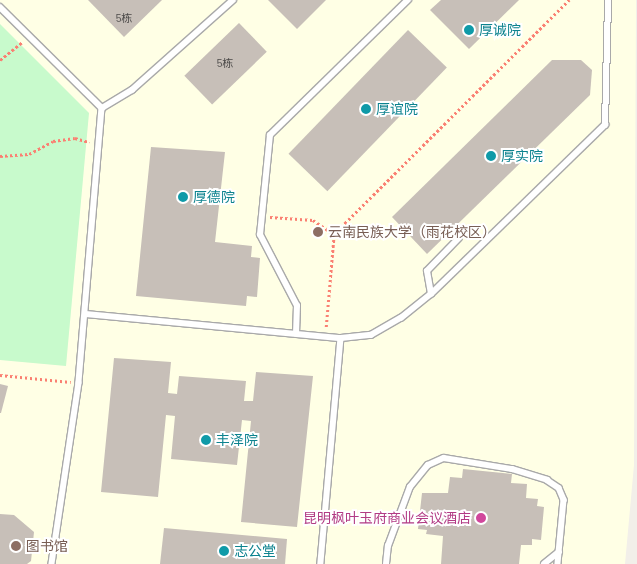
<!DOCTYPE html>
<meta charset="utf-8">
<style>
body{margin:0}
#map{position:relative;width:637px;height:564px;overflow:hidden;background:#f2efe9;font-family:Barlow,"Noto Sans SC",sans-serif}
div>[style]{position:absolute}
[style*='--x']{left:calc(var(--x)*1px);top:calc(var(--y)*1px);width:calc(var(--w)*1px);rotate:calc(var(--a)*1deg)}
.education>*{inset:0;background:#ffffe5}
.park>*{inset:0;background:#c8facc}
.building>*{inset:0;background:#c7bfb8;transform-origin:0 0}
.path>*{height:2.5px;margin-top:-1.25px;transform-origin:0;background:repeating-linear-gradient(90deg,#fa8072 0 2.5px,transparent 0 5px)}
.roads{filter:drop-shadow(1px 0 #a9a9a9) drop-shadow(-1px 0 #a9a9a9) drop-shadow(0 1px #a9a9a9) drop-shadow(0 -1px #a9a9a9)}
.service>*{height:5.5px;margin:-2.75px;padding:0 2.75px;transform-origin:2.75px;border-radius:2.75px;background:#fff}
.dots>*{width:14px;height:14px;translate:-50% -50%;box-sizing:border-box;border:2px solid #fff;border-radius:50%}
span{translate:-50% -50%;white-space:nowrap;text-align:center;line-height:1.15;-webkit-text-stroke:4px #fff;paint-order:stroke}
.number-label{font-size:11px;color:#4b4948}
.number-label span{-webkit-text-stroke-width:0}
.culture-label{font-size:14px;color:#0d838f}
.left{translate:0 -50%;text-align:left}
.education-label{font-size:14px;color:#785e54}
.hotel-label{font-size:14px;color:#b23c85}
.right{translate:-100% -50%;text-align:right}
</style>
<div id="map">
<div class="education">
<i style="clip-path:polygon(0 0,636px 0,634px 465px,625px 564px,0 564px)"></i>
</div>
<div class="park">
<i style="clip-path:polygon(0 24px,89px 113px,66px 366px,0 360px)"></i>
</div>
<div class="building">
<i style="clip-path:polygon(88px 0,162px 0,124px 37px)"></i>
<i style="clip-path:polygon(268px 0,326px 0,297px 29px)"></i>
<i style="clip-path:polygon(441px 0,519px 0,469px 49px,430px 10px)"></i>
<i style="left:239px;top:23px;width:40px;height:76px;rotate:46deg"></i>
<i style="left:408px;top:30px;width:54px;height:172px;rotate:44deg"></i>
<i style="clip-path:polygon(552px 60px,581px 60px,592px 70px,590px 95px,427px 254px,392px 217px)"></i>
<i style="clip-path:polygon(151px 147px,225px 152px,215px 242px,252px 246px,251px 257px,260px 258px,257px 297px,247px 296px,246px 306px,136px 296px)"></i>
<i style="clip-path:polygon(114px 358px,171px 362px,168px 393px,177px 394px,179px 376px,246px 381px,244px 401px,253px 401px,256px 372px,313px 376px,297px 527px,241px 522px,251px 421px,242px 420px,237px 465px,171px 459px,175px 416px,166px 415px,158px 497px,101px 492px)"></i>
<i style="clip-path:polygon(0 384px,8px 386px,1px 413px,0 413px)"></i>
<i style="clip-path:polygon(463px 469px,512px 474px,511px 483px,527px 484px,526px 498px,538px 499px,537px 506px,544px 507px,541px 540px,532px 539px,532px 545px,521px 545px,519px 564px,441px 564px,443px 536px,426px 534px,427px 530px,418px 529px,422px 493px,448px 493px,450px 477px,462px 478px)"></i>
<i style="clip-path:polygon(0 514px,14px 515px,34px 532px,31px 561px,27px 564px,0 564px)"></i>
<i style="clip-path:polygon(164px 528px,287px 539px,285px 564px,160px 564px)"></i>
</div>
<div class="path">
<i style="--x:0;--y:60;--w:28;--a:-39"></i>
<i style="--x:0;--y:156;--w:29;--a:-4"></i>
<i style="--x:29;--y:154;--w:27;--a:-28"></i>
<i style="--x:53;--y:141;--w:22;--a:-8"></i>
<i style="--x:75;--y:138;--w:15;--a:16"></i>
<i style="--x:270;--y:217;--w:43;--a:4"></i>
<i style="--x:313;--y:220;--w:25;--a:34"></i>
<i style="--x:326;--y:327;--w:93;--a:-85.1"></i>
<i style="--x:334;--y:234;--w:332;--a:-44.9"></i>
<i style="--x:0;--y:375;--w:71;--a:5.6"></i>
</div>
<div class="roads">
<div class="service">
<i style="--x:0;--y:7;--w:144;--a:44.7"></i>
<i style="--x:102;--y:108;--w:276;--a:94.8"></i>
<i style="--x:79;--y:383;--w:183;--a:98.5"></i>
<i style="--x:102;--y:108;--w:35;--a:-31"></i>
<i style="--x:132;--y:90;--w:135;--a:-41.7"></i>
<i style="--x:431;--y:294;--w:23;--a:-100"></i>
<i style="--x:427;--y:271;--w:45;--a:-45.9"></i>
<i style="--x:86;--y:314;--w:256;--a:5.4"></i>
<i style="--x:341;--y:338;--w:227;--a:95.1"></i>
<i style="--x:296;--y:334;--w:28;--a:-88"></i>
<i style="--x:297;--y:306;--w:80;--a:-117.5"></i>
<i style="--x:260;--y:235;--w:100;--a:-84.3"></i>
<i style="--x:270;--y:135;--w:193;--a:-44.4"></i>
<i style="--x:341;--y:338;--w:30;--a:-6"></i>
<i style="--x:371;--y:335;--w:34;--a:-30"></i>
<i style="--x:401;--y:318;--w:38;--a:-39"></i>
<i style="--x:431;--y:294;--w:243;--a:-44.2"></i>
<i style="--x:605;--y:125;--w:125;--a:-88.6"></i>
<i style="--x:386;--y:564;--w:18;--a:-84"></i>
<i style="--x:388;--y:546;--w:63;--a:-69.6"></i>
<i style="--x:410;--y:487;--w:28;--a:-51"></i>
<i style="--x:428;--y:465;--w:17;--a:-24"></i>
<i style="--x:444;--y:458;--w:69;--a:9.2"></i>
<i style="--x:512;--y:469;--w:37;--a:17"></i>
<i style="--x:547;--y:480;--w:14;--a:34"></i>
<i style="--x:559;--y:488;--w:13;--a:67"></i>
<i style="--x:564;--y:500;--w:64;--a:95.4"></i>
<i style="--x:544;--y:564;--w:19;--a:-39"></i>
</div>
</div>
<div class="dots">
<i style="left:469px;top:30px;background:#0f9aa8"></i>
<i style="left:366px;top:109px;background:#0f9aa8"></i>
<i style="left:491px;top:156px;background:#0f9aa8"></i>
<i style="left:183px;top:197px;background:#0f9aa8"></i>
<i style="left:318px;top:232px;background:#8d6e63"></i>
<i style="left:206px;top:440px;background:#0f9aa8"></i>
<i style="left:481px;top:518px;background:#d1479c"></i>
<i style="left:16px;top:546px;background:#8d6e63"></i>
<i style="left:224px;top:551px;background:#0f9aa8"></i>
</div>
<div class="number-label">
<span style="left:124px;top:18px">5栋</span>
<span style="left:225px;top:63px">5栋</span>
</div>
<div class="culture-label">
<span class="left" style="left:479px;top:30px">厚诚院</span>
<span class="left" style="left:376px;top:109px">厚谊院</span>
<span class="left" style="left:501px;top:156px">厚实院</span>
<span class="left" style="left:193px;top:197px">厚德院</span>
<span class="left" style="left:216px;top:440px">丰泽院</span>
<span class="left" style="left:234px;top:551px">志公堂</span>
</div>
<div class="education-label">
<span class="left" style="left:328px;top:232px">云南民族大学（雨花校区）</span>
<span class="left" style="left:26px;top:546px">图书馆</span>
</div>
<div class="hotel-label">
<span class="right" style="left:471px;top:518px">昆明枫叶玉府商业会议酒店</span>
</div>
</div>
